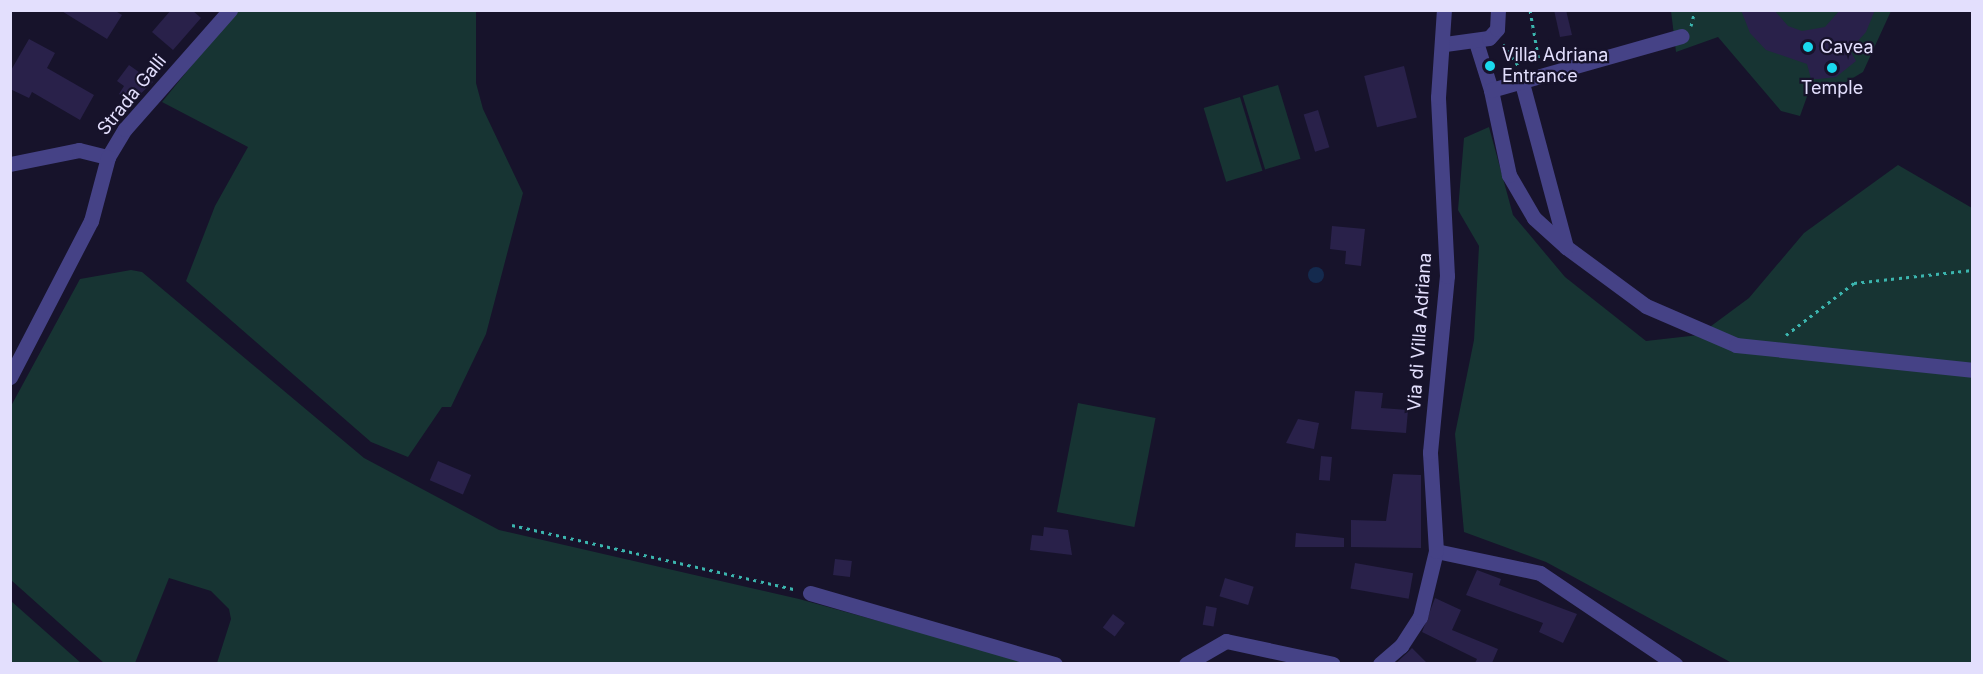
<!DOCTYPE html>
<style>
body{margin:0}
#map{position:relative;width:1983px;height:674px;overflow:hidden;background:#17132b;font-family:Inter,sans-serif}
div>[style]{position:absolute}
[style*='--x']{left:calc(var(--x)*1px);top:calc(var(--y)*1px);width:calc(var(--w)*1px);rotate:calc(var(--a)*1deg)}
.green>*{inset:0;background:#173433;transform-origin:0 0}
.water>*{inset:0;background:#142a4e}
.round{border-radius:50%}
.building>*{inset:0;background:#29214a;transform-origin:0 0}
.path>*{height:3px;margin-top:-1.5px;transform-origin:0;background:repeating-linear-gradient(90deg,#3bb5ae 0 3px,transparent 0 7.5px)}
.minor>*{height:15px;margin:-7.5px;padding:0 7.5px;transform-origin:7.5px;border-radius:7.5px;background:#454286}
.dots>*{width:16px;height:16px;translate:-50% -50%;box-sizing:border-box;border:3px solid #17132b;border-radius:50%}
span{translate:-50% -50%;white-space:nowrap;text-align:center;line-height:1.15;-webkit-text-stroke:4.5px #17132b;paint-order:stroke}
.poi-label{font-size:18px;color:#e3dffd}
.left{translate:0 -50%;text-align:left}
.street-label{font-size:18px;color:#e3dffd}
.frame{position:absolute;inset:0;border:12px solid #e3dffd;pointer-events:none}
</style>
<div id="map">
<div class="green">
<i style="clip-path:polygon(236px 11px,476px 11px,476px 83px,483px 109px,523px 193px,486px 334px,451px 407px,442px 407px,408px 457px,371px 442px,186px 281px,215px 206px,248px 147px,162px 102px)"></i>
<i style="clip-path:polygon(1671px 11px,1891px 11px,1863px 72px,1836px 88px,1809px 91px,1800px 116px,1781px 111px,1718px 37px,1676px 52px)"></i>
<i style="left:1278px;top:85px;width:77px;height:37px;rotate:73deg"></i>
<i style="left:1240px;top:97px;width:77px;height:38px;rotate:73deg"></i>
<i style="clip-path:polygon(1489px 127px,1513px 215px,1565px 277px,1646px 341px,1699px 335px,1749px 298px,1804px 233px,1898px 165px,1972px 208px,1972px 663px,1732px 663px,1546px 562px,1464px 532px,1455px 434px,1474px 340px,1479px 246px,1458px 210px,1464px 138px)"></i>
<i style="clip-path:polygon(131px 270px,142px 272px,364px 458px,499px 530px,799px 599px,1031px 663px,217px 663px,231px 619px,229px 609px,211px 591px,169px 578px,135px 663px,104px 663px,11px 580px,11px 406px,80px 279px)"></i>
<i style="left:1078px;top:403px;width:79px;height:111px;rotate:11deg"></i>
<i style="clip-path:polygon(10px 601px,11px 601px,81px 663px,11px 663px)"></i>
</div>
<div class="water">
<i class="round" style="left:1308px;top:267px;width:16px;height:16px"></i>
</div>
<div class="building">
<i style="clip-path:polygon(60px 10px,114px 10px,122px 15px,107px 39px)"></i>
<i style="clip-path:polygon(171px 10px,192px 10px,201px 18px,173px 50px,152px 32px)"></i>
<i style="clip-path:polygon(1554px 10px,1566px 10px,1572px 35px,1560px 37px)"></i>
<i style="clip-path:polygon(1741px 10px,1774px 10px,1788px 26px,1802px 31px,1825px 27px,1840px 10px,1875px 10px,1866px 32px,1850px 50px,1856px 61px,1836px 77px,1819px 79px,1811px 79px,1807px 64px,1766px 50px,1750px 33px)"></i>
<i style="clip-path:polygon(29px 39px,55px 53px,47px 68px,94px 95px,80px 120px,32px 92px,29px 98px,10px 89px,10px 72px)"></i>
<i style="clip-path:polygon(129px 65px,153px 82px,131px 103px,119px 94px,124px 86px,117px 81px)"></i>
<i style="left:1404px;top:66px;width:53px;height:41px;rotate:76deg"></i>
<i style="left:1318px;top:110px;width:39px;height:15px;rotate:73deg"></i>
<i style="clip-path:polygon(1332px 226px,1365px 229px,1361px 266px,1345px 264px,1346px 251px,1330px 249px)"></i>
<i style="clip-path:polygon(1355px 391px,1383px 393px,1381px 408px,1408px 410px,1406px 433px,1351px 429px)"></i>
<i style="clip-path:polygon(1298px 419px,1319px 423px,1314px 449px,1286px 443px)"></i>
<i style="left:1321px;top:456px;width:11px;height:24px;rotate:5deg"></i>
<i style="left:438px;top:461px;width:36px;height:21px;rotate:23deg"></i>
<i style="clip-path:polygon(1393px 474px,1421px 475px,1421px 548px,1351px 547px,1351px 520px,1386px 521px)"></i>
<i style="clip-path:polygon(1044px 527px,1068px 530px,1072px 555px,1030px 550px,1032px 535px,1043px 536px)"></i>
<i style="clip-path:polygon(1296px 533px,1344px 538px,1344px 547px,1295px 547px)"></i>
<i style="left:835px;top:559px;width:17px;height:16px;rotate:7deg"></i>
<i style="left:1355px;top:563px;width:59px;height:26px;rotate:10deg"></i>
<i style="clip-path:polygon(1477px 570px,1501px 579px,1499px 585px,1577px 614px,1563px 643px,1539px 632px,1543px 623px,1466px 595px)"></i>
<i style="left:1225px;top:578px;width:30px;height:19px;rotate:17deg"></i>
<i style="clip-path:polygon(1435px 598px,1461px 610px,1452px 630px,1498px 649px,1492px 663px,1475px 663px,1477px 659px,1422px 632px)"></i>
<i style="left:1206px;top:606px;width:11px;height:19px;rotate:10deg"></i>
<i style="left:1113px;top:614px;width:15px;height:17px;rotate:37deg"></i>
<i style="clip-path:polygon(1412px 648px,1427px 663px,1396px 663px,1407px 653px)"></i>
</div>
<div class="path">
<i style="--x:1530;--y:10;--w:52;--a:80"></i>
<i style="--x:1691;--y:26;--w:16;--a:-76"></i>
<i style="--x:1503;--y:44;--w:29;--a:55"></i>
<i style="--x:1786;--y:335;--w:86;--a:-37.4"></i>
<i style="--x:1854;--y:283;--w:119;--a:-6.3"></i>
<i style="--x:512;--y:525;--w:292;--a:12.8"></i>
</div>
<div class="minor">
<i style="--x:1476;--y:42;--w:50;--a:72.6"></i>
<i style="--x:1445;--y:44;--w:44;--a:-7.8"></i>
<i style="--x:1489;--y:38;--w:12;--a:-48"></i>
<i style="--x:1497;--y:29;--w:19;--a:-87"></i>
<i style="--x:1522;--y:83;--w:170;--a:75"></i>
<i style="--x:1566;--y:247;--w:99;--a:36.4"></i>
<i style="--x:1646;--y:306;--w:98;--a:23.4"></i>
<i style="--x:1736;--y:345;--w:237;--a:6"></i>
<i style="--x:10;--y:164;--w:70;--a:-11.5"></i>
<i style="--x:79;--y:150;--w:30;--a:14"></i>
<i style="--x:108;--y:157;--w:33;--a:-59"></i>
<i style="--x:125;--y:129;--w:159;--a:-48.6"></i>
<i style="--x:1566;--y:247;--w:43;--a:-137.8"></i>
<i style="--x:1534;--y:218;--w:50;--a:-120.2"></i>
<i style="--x:1509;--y:175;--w:87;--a:-102"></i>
<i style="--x:1491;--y:90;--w:198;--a:-15.8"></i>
<i style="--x:10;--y:377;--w:176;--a:-62.6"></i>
<i style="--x:91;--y:221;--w:66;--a:-75.1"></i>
<i style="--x:1436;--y:551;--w:106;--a:11.9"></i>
<i style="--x:1540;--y:573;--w:163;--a:34"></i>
<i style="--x:810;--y:593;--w:255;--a:16.2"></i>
<i style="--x:1186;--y:664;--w:46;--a:-29.9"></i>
<i style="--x:1226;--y:641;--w:109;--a:12.1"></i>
<i style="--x:1380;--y:664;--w:28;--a:-41"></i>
<i style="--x:1401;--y:646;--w:35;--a:-57"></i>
<i style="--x:1420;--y:617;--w:68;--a:-76.4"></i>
<i style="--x:1436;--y:551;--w:99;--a:-93.5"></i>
<i style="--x:1430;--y:452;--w:177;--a:-84.5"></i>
<i style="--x:1447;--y:276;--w:179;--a:-92.9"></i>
<i style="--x:1438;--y:97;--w:87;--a:-86.1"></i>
</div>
<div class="dots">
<i style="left:1808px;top:47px;background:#1ad9ee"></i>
<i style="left:1490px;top:66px;background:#1ad9ee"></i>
<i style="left:1832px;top:68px;background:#1ad9ee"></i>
</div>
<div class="poi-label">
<span class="left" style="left:1820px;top:47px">Cavea</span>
<span class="left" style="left:1502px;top:66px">Villa Adriana<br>Entrance</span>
<span style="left:1832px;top:88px">Temple</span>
</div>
<div class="street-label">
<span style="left:132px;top:95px;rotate:-51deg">Strada Galli</span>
<span style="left:1420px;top:332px;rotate:-86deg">Via di Villa Adriana</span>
</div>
<div class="frame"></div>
</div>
